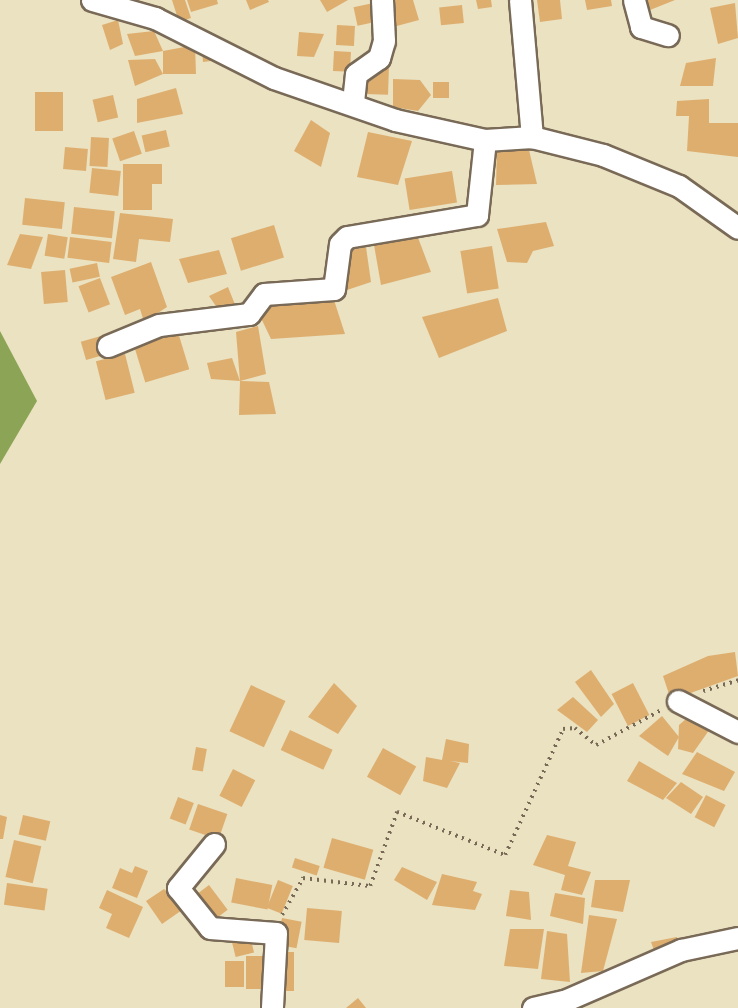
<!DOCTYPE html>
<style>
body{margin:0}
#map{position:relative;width:738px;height:1008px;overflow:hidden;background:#ebe2c1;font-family:"IM FELL English",serif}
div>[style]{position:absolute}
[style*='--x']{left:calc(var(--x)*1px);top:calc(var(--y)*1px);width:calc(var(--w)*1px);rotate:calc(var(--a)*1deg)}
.forest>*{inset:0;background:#8ca456}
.building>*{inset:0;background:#deae6f;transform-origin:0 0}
.path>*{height:3.5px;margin-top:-1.75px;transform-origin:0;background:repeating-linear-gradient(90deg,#796a57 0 2px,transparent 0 7px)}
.roads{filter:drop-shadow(2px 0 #796a57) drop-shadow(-2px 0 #796a57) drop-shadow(0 2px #796a57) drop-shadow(0 -2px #796a57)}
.minor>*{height:21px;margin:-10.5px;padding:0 10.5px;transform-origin:10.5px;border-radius:10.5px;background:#fff}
span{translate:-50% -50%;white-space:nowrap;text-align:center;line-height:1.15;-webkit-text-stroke:6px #fff;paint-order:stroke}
</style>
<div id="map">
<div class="forest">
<i style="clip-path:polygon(0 331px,37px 401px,0 464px)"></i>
</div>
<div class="building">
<i style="clip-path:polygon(172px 0,185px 0,191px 18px,179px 22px)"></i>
<i style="clip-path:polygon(187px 0,217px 0,218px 4px,191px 12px)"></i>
<i style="clip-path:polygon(246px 0,268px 0,269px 2px,250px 10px)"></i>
<i style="clip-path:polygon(320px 0,348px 0,327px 12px)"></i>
<i style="clip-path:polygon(386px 0,413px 0,419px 20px,393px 27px)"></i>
<i style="clip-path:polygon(476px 0,491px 0,492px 7px,478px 9px)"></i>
<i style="clip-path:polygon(537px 0,560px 0,562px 19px,540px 22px)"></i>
<i style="clip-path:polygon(585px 0,611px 0,612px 6px,587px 10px)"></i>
<i style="clip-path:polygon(646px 0,675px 0,645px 12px)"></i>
<i style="left:378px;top:2px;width:19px;height:25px;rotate:78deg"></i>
<i style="clip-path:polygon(735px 3px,738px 38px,718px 44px,710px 8px)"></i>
<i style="left:462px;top:5px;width:18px;height:23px;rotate:84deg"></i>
<i style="clip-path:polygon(118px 20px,123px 44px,110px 50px,102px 25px)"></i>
<i style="left:337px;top:25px;width:18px;height:20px;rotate:3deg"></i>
<i style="clip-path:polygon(154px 31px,163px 51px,135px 56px,127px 34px)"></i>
<i style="clip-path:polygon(299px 32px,324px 34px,314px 57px,297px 56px)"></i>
<i style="clip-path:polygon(195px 45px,196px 74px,163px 74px,163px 51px)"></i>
<i style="clip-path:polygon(202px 48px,227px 59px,203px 62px)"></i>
<i style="left:334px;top:51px;width:17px;height:20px;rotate:3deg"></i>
<i style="clip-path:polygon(716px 58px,713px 86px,680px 86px,686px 63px)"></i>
<i style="clip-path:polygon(155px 59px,163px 74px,135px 86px,128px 60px)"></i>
<i style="left:366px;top:66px;width:23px;height:28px;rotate:2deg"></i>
<i style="clip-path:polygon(393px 79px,420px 80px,431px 95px,418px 111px,393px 107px)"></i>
<i style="left:433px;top:82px;width:16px;height:16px"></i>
<i style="clip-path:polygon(176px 88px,183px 114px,137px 123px,137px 99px)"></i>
<i style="left:35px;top:92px;width:28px;height:39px"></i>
<i style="left:113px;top:95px;width:23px;height:21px;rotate:77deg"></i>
<i style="clip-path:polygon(709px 99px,709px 123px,738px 123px,738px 157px,687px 151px,689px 116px,676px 116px,677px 101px)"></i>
<i style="clip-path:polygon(311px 120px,330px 133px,321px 167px,294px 151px)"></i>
<i style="left:166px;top:130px;width:17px;height:25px;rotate:77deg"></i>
<i style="left:134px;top:131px;width:24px;height:23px;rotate:71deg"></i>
<i style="clip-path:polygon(368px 132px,412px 141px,398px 185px,357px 177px)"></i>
<i style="left:91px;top:137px;width:18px;height:29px;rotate:3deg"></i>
<i style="left:65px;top:147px;width:23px;height:22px;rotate:5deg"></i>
<i style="clip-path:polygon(497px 148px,529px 150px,537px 184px,496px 185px)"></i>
<i style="clip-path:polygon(123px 164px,162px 164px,162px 184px,152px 184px,152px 210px,123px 210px)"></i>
<i style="left:92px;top:168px;width:29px;height:25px;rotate:6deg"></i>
<i style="left:452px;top:171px;width:32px;height:48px;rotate:81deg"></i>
<i style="left:25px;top:198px;width:40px;height:27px;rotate:6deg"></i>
<i style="left:74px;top:207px;width:41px;height:27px;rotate:6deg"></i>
<i style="clip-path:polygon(120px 213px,173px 219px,170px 242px,139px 239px,136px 262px,113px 259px)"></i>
<i style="clip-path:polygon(546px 222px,554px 246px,533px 251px,527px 263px,507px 262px,497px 229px)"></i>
<i style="left:274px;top:225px;width:34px;height:45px;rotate:73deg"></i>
<i style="clip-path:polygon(20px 234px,43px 237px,31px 269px,7px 265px)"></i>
<i style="left:48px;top:234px;width:20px;height:22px;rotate:9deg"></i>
<i style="clip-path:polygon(417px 235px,431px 272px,381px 285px,374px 245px)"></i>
<i style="left:70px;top:237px;width:42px;height:21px;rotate:7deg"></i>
<i style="left:492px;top:246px;width:43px;height:32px;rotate:81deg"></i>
<i style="clip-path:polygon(366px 247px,371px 282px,344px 291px,342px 252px)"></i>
<i style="clip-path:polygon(219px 250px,227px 274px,188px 283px,179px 259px)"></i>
<i style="clip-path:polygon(151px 262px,167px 307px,144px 322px,140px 309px,125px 315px,111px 277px)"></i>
<i style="left:97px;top:263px;width:14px;height:28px;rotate:78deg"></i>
<i style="left:65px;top:270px;width:32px;height:24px;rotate:85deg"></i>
<i style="left:100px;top:278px;width:28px;height:23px;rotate:69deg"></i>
<i style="clip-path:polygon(228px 287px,238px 312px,220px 312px,209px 296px)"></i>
<i style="clip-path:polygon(333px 297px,345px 334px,271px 339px,260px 316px,269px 304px)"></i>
<i style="clip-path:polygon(498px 298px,507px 331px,439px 358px,422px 317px)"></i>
<i style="clip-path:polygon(258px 326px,266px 374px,240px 381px,236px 332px)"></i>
<i style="left:177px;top:329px;width:42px;height:46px;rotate:73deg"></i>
<i style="left:101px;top:336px;width:19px;height:21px;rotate:74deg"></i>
<i style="left:125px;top:354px;width:40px;height:30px;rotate:76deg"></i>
<i style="clip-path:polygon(232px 358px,240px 381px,211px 379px,207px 363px)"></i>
<i style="clip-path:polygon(240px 381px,269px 382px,276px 414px,239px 415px)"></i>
<i style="clip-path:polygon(735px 652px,738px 676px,671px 700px,663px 676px,708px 656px)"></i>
<i style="clip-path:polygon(591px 670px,614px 704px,601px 717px,575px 682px)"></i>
<i style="clip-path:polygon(334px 683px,357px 706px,338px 734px,308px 717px)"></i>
<i style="left:633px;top:683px;width:36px;height:24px;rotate:63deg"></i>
<i style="left:251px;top:685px;width:38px;height:51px;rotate:25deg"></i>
<i style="clip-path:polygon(573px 697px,598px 720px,587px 732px,557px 710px)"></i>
<i style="clip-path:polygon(694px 712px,712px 726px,693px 753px,678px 749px,679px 725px)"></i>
<i style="clip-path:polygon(662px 716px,679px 737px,668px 756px,639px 736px)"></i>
<i style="left:290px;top:730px;width:47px;height:22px;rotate:25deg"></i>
<i style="clip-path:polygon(446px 739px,469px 744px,468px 763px,450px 761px,460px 763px,447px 788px,423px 781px,426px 757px,442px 760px)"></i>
<i style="left:196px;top:747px;width:11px;height:23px;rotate:10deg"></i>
<i style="left:383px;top:748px;width:38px;height:33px;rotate:29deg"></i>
<i style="clip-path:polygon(697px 752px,735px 772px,724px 791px,682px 774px)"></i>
<i style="clip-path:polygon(639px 761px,677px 783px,663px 800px,627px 781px)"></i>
<i style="left:233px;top:769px;width:25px;height:30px;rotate:27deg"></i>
<i style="clip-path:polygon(681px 782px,703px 797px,691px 814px,666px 798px)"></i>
<i style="left:706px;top:795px;width:22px;height:25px;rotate:27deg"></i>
<i style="left:178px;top:797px;width:17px;height:23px;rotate:21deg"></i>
<i style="left:198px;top:804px;width:31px;height:27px;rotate:19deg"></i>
<i style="clip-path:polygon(0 815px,7px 817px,3px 839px,0 839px)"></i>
<i style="left:23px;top:815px;width:28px;height:20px;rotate:13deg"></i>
<i style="clip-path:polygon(547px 835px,576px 842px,568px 866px,591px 872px,582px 895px,561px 890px,565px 875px,533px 865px)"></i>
<i style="left:332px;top:838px;width:43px;height:31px;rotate:16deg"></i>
<i style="left:14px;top:840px;width:28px;height:38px;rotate:13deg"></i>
<i style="left:295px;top:858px;width:26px;height:10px;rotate:18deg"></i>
<i style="clip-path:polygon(135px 866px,148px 871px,137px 898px,112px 888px,120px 868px,132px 873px)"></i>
<i style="clip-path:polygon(402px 867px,437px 882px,427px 900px,394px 880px)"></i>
<i style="clip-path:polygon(442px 874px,477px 882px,473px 891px,482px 894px,475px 910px,432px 905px)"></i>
<i style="left:236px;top:878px;width:37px;height:25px;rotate:11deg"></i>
<i style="left:278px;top:880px;width:16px;height:30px;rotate:22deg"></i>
<i style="clip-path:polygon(595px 880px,630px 880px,623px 912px,591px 907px)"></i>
<i style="left:7px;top:883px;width:41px;height:22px;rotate:8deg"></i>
<i style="left:209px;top:885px;width:31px;height:24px;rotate:53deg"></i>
<i style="clip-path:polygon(164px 889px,185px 908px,162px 924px,146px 901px)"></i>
<i style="clip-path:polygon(107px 890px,143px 907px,129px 938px,106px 928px,112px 914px,99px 908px)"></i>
<i style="clip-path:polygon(510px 890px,529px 892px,531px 920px,506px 916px)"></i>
<i style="clip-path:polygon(555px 893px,585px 898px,583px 924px,550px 916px)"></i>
<i style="left:307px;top:908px;width:35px;height:32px;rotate:5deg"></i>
<i style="clip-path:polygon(589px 915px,617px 919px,603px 971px,581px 973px)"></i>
<i style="left:282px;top:918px;width:20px;height:27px;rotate:11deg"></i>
<i style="clip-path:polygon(510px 929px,544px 929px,538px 969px,504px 966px)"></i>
<i style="clip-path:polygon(547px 931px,567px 934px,570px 982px,541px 979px)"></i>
<i style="left:249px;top:932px;width:21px;height:19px;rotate:76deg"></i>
<i style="clip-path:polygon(677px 937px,678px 947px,655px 953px,651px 942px)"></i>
<i style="left:277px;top:952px;width:17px;height:39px"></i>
<i style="left:246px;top:956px;width:24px;height:33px"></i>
<i style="left:225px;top:961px;width:19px;height:26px"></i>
<i style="clip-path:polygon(358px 998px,366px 1008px,346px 1008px)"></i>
</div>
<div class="path">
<i style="--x:703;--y:691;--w:37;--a:-17"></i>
<i style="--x:282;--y:915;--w:43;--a:-60.4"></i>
<i style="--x:303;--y:878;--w:67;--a:6.8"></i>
<i style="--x:370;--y:886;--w:79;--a:-70"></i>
<i style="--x:397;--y:812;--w:116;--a:21.7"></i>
<i style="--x:505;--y:855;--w:139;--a:-65.3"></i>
<i style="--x:563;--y:729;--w:12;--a:-5"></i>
<i style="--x:575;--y:728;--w:27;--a:39"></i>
<i style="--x:596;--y:745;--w:74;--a:-28.3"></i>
</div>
<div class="roads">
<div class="minor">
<i style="--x:92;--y:0;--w:66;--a:15.9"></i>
<i style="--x:155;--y:18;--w:133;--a:26.8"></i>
<i style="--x:274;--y:78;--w:128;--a:19.1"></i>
<i style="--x:395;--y:120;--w:92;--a:12.5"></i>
<i style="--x:485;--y:140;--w:47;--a:-3.7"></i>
<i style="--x:532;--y:137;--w:73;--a:14.2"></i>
<i style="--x:603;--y:155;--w:82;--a:22.2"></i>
<i style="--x:679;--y:186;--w:72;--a:35.4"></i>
<i style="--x:520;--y:0;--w:138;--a:85"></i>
<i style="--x:634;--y:0;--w:28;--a:75"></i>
<i style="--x:641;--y:27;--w:28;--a:17"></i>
<i style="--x:353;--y:102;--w:28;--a:-84"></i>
<i style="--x:356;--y:74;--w:28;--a:-35"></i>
<i style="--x:379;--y:58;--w:18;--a:-74"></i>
<i style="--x:384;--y:41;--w:41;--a:-92.8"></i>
<i style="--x:108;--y:346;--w:55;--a:-22.4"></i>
<i style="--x:159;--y:325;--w:91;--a:-7"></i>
<i style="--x:249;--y:314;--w:25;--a:-53"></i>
<i style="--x:264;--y:294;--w:70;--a:-4.1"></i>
<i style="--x:334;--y:289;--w:45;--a:-82.4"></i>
<i style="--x:340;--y:244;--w:10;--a:-45"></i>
<i style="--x:347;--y:237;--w:132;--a:-9.6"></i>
<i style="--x:477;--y:215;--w:75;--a:-83.9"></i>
<i style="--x:678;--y:701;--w:68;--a:27.3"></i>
<i style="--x:214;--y:844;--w:57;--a:129.3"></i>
<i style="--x:178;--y:888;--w:51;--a:51.3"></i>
<i style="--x:210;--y:928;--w:66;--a:4.3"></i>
<i style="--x:276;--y:933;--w:75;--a:93.1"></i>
<i style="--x:533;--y:1008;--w:32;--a:-13"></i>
<i style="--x:564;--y:1001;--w:128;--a:-23.6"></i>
<i style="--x:681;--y:950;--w:58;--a:-11.9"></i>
</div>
</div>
</div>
